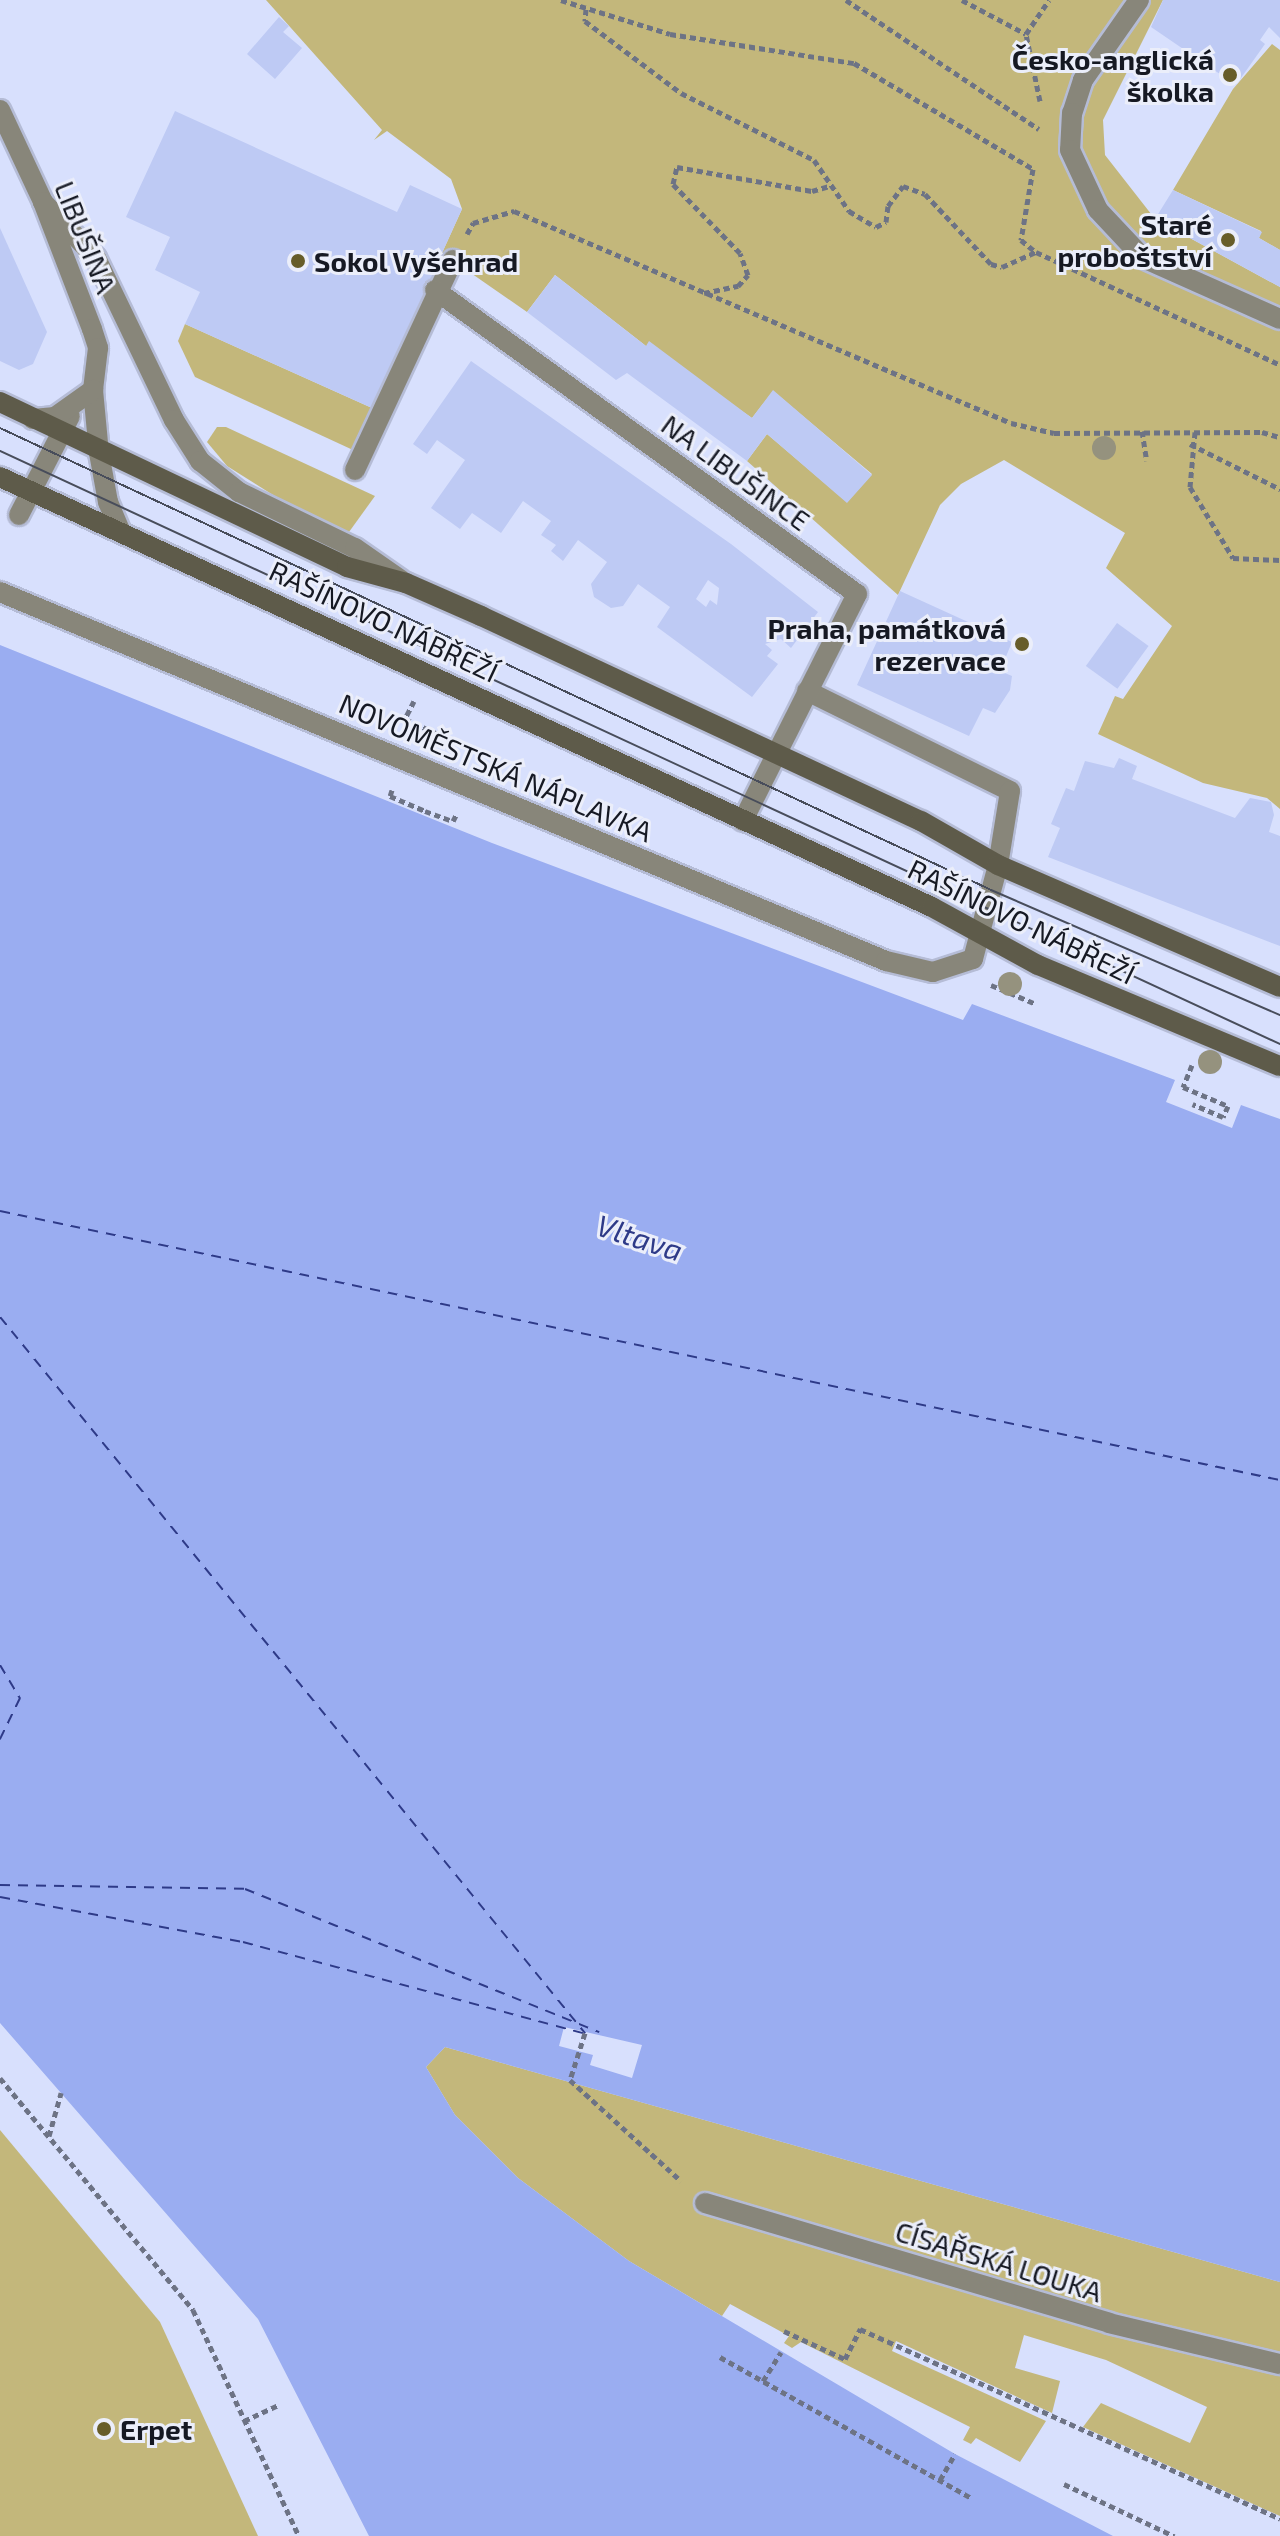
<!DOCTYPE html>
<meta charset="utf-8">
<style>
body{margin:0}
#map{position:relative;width:1280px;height:2536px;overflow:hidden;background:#d8e0fd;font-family:"Exo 2",sans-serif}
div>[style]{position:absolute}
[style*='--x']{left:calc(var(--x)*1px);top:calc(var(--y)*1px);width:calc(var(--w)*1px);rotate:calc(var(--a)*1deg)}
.green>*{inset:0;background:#c3b77b}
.water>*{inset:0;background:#9aadf1}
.pier>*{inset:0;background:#d8e0fd}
.ferry>*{height:2px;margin-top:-1px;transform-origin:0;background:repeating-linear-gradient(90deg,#2e3a88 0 10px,transparent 0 18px)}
.building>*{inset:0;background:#becaf4;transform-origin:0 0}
.path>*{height:5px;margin-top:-2.5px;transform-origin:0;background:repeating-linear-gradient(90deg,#6d7385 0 6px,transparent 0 10px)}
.roads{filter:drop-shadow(2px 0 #b5bcd6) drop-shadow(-2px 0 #b5bcd6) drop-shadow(0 2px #b5bcd6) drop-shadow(0 -2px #b5bcd6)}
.service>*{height:20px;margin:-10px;padding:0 10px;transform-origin:10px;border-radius:10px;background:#88867a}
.pedestrian>*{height:20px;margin:-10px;padding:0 10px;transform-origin:10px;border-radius:10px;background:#88867a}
.minor>*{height:20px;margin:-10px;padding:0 10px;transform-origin:10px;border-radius:10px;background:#88867a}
.tertiary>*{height:20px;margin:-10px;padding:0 10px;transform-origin:10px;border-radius:10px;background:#88867a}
.secondary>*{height:20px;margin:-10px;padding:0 10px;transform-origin:10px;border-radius:10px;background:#5e5b4a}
.tram>*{height:2px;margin:-1px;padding:0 1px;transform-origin:1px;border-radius:1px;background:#484d5b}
.trees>*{width:24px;height:24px;margin:-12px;border-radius:50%;background:#95927e}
.dots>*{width:22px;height:22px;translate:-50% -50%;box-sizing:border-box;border:4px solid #ebeefa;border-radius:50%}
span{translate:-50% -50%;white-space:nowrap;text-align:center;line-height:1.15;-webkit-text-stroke:6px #ebeefa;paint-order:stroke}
.poi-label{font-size:28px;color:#161923;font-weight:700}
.right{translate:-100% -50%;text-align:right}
.left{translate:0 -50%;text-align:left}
.street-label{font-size:28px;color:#161923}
.water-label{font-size:30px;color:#2e3a88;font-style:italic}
</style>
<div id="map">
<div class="green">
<i style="clip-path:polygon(266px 0,1163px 0,1103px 120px,1105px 155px,1155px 219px,1280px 287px,1280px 809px,1267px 798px,1203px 783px,1098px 734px,1115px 696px,1123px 699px,1172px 626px,1106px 568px,1125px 533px,1004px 460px,961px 484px,940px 505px,898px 595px,747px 461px,767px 434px,847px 502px,872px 474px,773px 391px,752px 418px,646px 346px,555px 275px,527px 312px,442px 253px,462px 209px,451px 179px,387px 131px,374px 140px,382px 130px)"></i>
<i style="clip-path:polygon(1272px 44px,1280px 50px,1280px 250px,1259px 238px,1261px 231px,1173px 190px,1233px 89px)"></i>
<i style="clip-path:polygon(185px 324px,372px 408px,353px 450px,195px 377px,178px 341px)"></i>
<i style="clip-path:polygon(217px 427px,226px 427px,375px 496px,349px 532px,292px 507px,227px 466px,207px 442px)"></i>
<i style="clip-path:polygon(445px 2047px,1280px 2282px,1280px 2516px,1083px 2427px,1101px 2403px,1190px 2443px,1207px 2407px,1106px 2360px,1024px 2335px,1015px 2368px,1060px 2381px,1052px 2413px,896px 2341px,892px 2351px,1046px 2421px,1020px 2462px,976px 2438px,971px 2444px,963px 2440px,970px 2427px,801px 2342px,792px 2348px,784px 2343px,789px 2336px,730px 2304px,722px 2316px,629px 2261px,518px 2178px,455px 2115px,426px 2067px)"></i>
<i style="clip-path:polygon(0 2130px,160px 2322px,258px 2536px,0 2536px)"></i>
</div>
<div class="water">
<i style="clip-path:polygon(0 645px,492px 843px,963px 1020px,972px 1004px,1175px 1080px,1166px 1102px,1232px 1128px,1241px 1105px,1280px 1119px,1280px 2282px,445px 2047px,426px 2067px,455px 2115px,518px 2178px,629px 2261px,955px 2454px,1113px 2536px,369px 2536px,258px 2319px,0 2023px)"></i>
</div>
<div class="pier">
<i style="clip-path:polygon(564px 2027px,642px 2045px,632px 2078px,590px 2065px,593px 2055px,559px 2046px)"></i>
</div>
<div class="ferry">
<i style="--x:0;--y:1211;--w:1308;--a:11.87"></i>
<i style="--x:0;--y:1317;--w:925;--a:50.75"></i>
<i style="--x:0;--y:1665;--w:39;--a:59"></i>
<i style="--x:20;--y:1698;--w:46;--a:116"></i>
<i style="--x:0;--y:1885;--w:245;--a:0.9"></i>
<i style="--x:245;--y:1889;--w:382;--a:22"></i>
<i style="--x:0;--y:1897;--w:247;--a:10.5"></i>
<i style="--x:243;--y:1942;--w:352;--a:15"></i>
</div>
<div class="building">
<i style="clip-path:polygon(1163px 0,1280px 0,1280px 38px,1269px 27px,1260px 40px,1265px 44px,1236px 85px,1151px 27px)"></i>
<i style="clip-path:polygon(279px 17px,289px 26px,283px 32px,302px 48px,275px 79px,247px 54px)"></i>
<i style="clip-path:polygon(175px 111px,397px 212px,410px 185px,462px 209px,372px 408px,185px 324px,200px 292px,155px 270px,170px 237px,126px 217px)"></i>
<i style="clip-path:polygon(1173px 190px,1262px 232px,1259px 238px,1280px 250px,1280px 287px,1155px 219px)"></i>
<i style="clip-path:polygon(0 228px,47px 332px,33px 364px,19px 370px,0 361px)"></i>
<i style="clip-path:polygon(555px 275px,646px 346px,649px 341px,752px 418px,773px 390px,872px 475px,847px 503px,767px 434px,747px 461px,627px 373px,616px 380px,527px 312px)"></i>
<i style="clip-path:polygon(evenodd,471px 361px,731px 544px,818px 612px,791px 648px,781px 639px,765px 644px,772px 650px,767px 656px,778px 664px,752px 697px,657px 627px,670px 607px,638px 584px,623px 606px,611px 608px,594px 597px,591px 584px,607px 562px,578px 540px,563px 561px,551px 551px,556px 545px,541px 535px,551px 521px,523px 501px,501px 533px,472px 513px,460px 529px,431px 508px,465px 460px,437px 440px,427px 454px,413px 444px,471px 361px,708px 580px,719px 588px,717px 605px,710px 600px,706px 607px,696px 599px,708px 580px)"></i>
<i style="clip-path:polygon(900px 591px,1012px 642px,1000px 671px,1012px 676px,1010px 690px,995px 713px,983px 708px,969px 736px,857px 685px)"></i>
<i style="left:1117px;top:623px;width:39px;height:53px;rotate:36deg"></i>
<i style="clip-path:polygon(1119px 758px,1137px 766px,1132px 779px,1235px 818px,1250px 798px,1271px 802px,1274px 815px,1269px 832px,1280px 836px,1280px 946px,1048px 857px,1060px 828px,1051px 824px,1066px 788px,1074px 791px,1085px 761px,1114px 768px)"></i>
</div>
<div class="path">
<i style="--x:561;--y:0;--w:114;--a:17.3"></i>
<i style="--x:670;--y:34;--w:186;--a:9"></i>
<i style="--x:854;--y:63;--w:208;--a:30.6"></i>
<i style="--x:1033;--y:169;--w:72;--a:99.6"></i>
<i style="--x:1021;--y:240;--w:19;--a:39"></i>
<i style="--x:1036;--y:252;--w:269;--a:24.8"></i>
<i style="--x:846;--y:0;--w:232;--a:33.8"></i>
<i style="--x:962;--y:0;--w:72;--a:28"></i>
<i style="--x:586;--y:9;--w:12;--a:95"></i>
<i style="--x:585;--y:21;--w:120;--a:36.9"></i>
<i style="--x:681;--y:93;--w:149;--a:26.7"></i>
<i style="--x:814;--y:160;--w:62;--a:55.5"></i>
<i style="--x:849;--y:211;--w:31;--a:31"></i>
<i style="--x:876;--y:227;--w:11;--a:-27"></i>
<i style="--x:886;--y:222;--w:16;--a:-83"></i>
<i style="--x:888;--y:206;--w:25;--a:-53"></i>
<i style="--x:903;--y:186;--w:23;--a:20"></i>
<i style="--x:925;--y:194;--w:96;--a:46.7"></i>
<i style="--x:991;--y:264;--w:11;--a:15"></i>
<i style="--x:1002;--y:267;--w:37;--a:-24"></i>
<i style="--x:1040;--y:101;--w:68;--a:-101.8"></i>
<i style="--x:1026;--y:34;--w:41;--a:-55.9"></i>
<i style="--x:467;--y:234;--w:13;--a:-61"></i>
<i style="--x:473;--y:223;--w:43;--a:-16.3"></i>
<i style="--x:514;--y:211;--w:540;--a:23.1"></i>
<i style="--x:1011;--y:423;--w:44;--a:13.1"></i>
<i style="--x:1054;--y:433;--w:208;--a:-0.3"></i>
<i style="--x:1262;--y:432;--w:19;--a:16"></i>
<i style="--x:704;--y:293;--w:35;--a:-12"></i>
<i style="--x:738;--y:286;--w:15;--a:-48"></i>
<i style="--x:748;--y:275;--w:23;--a:-110"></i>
<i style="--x:740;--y:253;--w:96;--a:-134.2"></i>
<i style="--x:673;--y:184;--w:17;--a:-77"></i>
<i style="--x:677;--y:167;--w:137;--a:10.1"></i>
<i style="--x:812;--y:191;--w:19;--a:-16"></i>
<i style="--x:1142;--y:431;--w:30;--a:81"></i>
<i style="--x:1195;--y:432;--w:55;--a:95.2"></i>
<i style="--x:1190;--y:487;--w:83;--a:58.8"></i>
<i style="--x:1233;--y:558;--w:47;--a:2.4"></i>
<i style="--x:1190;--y:444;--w:101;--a:26.6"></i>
<i style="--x:414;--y:701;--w:20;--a:117"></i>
<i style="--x:405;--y:719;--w:51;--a:24.5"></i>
<i style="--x:392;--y:790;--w:6;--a:108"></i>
<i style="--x:390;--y:796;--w:38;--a:23"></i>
<i style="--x:425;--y:811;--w:30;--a:20"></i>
<i style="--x:453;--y:821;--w:7;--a:-63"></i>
<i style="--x:991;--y:985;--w:49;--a:22.9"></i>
<i style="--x:1192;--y:1065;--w:24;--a:112"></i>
<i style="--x:1183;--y:1087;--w:49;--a:22.9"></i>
<i style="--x:1228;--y:1106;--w:12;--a:114"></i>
<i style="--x:1223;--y:1117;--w:33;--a:-157"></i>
<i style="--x:585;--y:2033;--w:49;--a:107.7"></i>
<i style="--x:570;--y:2080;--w:150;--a:42.3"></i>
<i style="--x:0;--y:2078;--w:302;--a:50.2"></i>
<i style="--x:193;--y:2310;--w:250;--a:64.9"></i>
<i style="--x:49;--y:2136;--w:45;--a:-74.4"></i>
<i style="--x:784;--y:2331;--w:67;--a:24.7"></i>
<i style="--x:845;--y:2359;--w:34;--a:-63"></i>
<i style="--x:860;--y:2329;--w:461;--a:24.3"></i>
<i style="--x:720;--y:2357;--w:288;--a:29.3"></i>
<i style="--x:763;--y:2381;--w:34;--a:-58"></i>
<i style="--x:244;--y:2421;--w:38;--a:-25"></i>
<i style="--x:940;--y:2480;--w:30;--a:-60"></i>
<i style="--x:1064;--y:2484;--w:122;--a:25.3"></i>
</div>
<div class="roads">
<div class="service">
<i style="--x:355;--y:470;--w:232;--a:-65"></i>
<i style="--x:19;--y:515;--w:111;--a:-62.7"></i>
<i style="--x:807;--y:691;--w:226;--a:26.2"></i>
<i style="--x:1010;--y:791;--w:75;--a:99.2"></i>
<i style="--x:998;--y:865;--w:97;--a:104.9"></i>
<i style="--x:705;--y:2203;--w:421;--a:16.5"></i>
<i style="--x:1109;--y:2323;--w:176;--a:13.5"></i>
</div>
<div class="pedestrian">
<i style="--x:1139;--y:0;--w:98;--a:125"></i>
<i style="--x:1083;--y:80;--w:35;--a:108"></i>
<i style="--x:1072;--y:113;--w:37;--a:93"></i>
<i style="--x:1070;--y:150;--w:66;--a:65"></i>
<i style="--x:1098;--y:210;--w:66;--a:46.8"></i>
<i style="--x:1143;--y:258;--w:150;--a:24"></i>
<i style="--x:0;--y:592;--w:960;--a:22.61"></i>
<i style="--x:886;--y:961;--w:48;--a:13.2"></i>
<i style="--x:933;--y:972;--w:42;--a:-18"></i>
</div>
<div class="minor">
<i style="--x:435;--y:290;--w:520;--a:35.77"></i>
<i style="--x:857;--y:594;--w:254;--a:116.7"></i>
</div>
<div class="tertiary">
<i style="--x:0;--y:110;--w:102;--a:64.9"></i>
<i style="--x:43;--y:202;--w:136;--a:68.9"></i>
<i style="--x:92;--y:329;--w:20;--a:72"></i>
<i style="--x:98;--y:348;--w:42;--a:96.8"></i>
<i style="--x:93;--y:390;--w:63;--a:84.6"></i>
<i style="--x:99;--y:453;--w:50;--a:79.6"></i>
<i style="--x:108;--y:502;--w:33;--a:67"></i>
<i style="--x:43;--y:202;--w:77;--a:46.6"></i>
<i style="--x:96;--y:258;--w:180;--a:64.3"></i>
<i style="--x:174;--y:420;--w:49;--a:57.6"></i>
<i style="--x:200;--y:461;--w:50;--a:38.5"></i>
<i style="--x:239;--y:492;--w:129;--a:25.8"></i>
<i style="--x:355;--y:548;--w:56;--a:34.8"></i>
<i style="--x:33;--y:419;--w:22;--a:-5"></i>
<i style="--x:55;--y:417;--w:47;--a:-35.4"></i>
</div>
<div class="secondary">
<i style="--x:0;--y:402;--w:384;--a:25.4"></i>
<i style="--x:347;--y:567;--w:61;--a:15.2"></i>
<i style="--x:406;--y:583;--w:82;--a:23.7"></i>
<i style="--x:481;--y:616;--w:485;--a:25"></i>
<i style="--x:921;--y:821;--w:89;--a:29.7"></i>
<i style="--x:998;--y:865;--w:307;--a:23.4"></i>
<i style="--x:0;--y:477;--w:1026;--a:24.77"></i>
<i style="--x:932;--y:907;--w:121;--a:28.7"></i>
<i style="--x:1038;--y:965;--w:262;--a:22.7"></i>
</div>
</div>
<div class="tram">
<i style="--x:0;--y:428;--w:1093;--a:24.99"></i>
<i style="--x:991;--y:890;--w:315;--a:23.4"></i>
<i style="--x:0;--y:451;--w:1411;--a:24.86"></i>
</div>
<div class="trees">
<i style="left:1104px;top:448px"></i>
<i style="left:1010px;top:984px"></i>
<i style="left:1210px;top:1062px"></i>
</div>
<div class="dots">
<i style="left:1230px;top:75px;background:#675d29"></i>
<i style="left:1228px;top:240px;background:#675d29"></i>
<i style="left:298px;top:261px;background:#675d29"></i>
<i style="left:1022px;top:644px;background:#675d29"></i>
<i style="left:104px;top:2429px;background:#675d29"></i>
</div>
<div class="poi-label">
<span class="right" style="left:1214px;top:75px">Česko-anglická<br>školka</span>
<span class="right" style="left:1212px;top:240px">Staré<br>proboštství</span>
<span class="left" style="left:314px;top:261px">Sokol Vyšehrad</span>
<span class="right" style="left:1006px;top:644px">Praha, památková<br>rezervace</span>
<span class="left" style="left:120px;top:2429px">Erpet</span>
</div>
<div class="street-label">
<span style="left:86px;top:237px;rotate:68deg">LIBUŠINA</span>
<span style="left:736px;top:472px;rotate:36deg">NA LIBUŠINCE</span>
<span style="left:384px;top:621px;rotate:25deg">RAŠÍNOVO NÁBŘEŽÍ</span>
<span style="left:496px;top:767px;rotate:23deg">NOVOMĚSTSKÁ NÁPLAVKA</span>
<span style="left:1022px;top:921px;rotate:26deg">RAŠÍNOVO NÁBŘEŽÍ</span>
<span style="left:999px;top:2261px;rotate:17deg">CÍSAŘSKÁ LOUKA</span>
</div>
<div class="water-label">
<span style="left:640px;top:1237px;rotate:18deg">Vltava</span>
</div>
</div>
